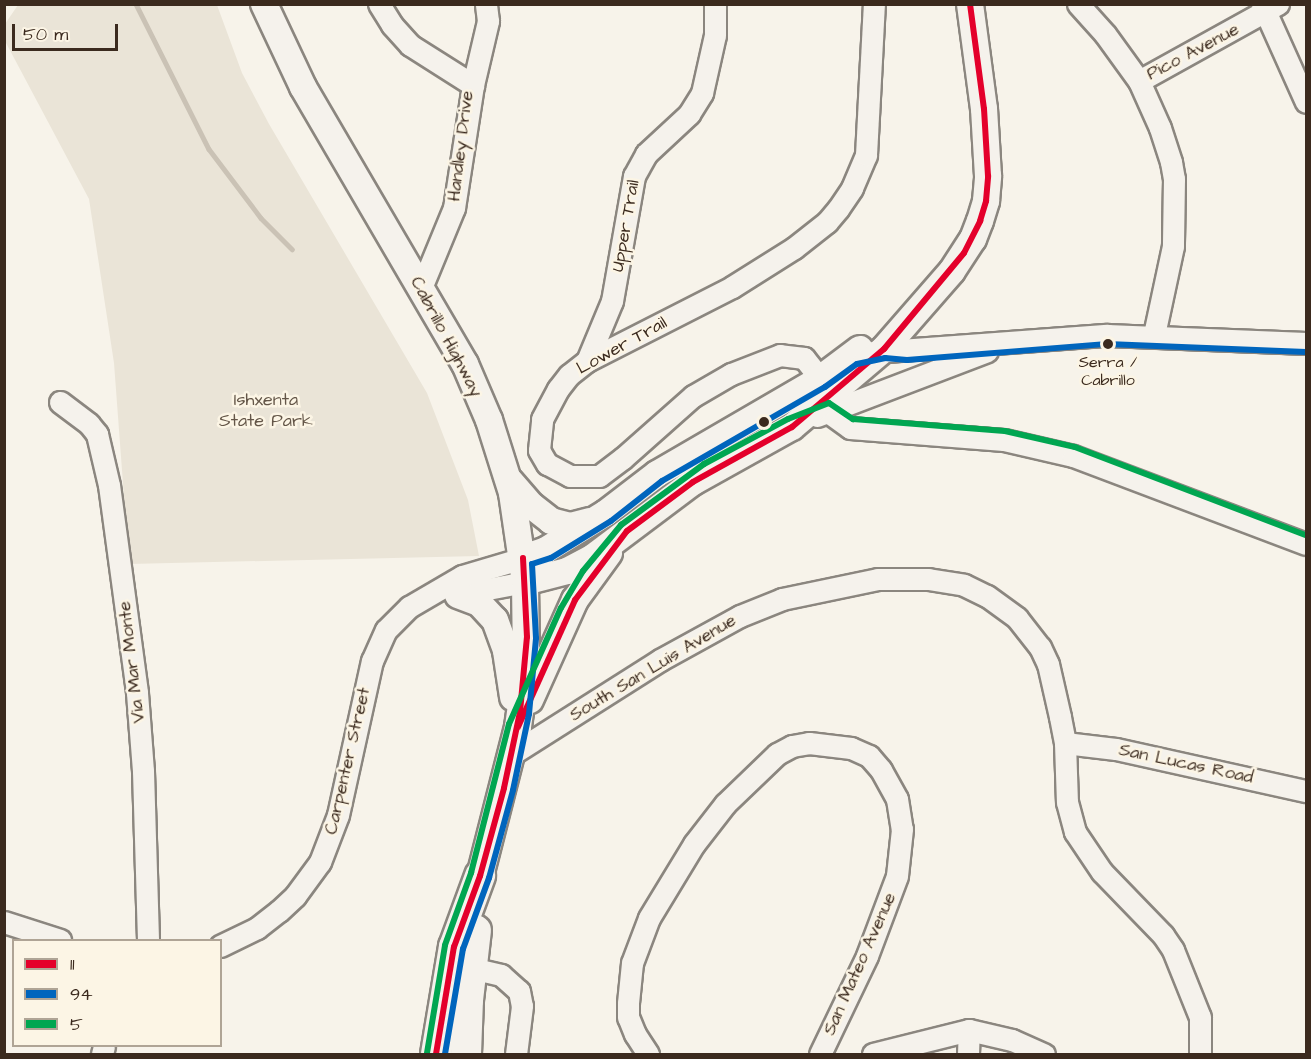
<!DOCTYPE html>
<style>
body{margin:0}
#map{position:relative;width:1311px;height:1059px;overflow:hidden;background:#f7f3ea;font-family:"Architects Daughter",sans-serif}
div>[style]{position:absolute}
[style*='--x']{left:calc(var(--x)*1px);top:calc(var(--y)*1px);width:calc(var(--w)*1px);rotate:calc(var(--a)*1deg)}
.green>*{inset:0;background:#eae4d7}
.stream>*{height:4.5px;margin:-2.25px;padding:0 2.25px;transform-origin:2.25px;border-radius:2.25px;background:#cac2b5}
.roads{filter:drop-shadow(2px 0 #8b867f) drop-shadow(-2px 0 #8b867f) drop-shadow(0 2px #8b867f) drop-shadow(0 -2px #8b867f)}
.minor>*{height:21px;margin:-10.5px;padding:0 10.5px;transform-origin:10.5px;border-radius:10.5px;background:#f5f2ec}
.major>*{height:26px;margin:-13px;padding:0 13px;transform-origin:13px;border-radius:13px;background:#f5f2ec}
.highway>*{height:30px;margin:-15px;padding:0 15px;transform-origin:15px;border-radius:15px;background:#f5f2ec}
.bus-1>*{height:6px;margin:-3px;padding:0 3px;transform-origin:3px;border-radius:3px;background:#e4002b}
.bus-2>*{height:6px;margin:-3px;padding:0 3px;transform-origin:3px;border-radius:3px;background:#0065bd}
.bus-3>*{height:6px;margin:-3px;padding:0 3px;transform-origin:3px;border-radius:3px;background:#00a651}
.dots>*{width:16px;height:16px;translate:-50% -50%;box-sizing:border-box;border:3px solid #fcf5e5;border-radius:50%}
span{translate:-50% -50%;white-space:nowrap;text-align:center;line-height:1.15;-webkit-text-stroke:5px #fcf5e5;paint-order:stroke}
.bus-label{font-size:16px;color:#3b2a1e}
.street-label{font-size:18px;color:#3b2a1e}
.park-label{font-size:18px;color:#645648}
.frame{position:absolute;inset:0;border:6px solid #3b2a1e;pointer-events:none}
.legend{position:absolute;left:12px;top:939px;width:210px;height:108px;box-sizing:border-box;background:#fcf5e5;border:2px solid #afa495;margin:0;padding:8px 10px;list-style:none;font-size:18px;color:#3b2a1e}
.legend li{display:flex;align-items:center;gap:12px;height:30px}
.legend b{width:30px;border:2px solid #afa495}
.scale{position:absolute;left:12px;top:24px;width:106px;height:27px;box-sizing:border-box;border:3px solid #3b2a1e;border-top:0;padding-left:8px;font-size:18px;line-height:21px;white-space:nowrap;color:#3b2a1e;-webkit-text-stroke:4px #fcf5e5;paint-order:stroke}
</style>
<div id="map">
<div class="green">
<i style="clip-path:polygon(18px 5px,217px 5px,242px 73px,269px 124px,427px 393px,468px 500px,479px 556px,129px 564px,114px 363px,89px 199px,5px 41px,5px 24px)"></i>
</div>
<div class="stream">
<i style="--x:136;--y:4;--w:162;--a:63.3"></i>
<i style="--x:209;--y:149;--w:86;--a:53"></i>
<i style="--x:261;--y:218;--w:44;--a:45"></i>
</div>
<div class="roads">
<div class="minor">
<i style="--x:379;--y:4;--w:25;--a:58"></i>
<i style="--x:392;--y:25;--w:27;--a:48"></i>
<i style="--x:410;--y:45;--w:75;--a:32.4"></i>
<i style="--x:1078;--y:4;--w:40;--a:48"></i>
<i style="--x:1105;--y:34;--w:58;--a:54.1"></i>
<i style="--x:1139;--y:81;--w:51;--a:65.9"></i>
<i style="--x:1160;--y:128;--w:36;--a:72"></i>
<i style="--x:1171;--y:162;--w:17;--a:80"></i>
<i style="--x:1174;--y:179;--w:67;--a:90.9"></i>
<i style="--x:1173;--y:246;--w:91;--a:102.1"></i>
<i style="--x:1262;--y:4;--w:107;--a:65.8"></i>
<i style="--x:1139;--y:81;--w:159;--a:-29"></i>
<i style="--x:421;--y:288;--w:87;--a:-67.6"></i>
<i style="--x:454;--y:208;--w:124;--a:-81.2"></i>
<i style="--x:473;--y:85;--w:66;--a:-76.8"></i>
<i style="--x:488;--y:21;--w:17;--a:-97"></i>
<i style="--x:873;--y:352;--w:235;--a:-4.2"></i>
<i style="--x:1107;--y:335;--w:199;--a:2.3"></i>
<i style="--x:587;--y:361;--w:65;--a:-67.4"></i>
<i style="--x:612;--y:301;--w:127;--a:-80"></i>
<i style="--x:634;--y:176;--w:25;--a:-61"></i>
<i style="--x:646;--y:154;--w:59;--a:-42.9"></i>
<i style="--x:689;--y:114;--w:25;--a:-58"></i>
<i style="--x:702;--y:93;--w:59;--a:-77.4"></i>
<i style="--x:715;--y:35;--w:31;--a:-90"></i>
<i style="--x:830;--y:391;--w:42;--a:-128.2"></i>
<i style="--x:804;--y:358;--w:24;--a:-173"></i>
<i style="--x:780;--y:355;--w:53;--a:158.8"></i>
<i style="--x:731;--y:374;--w:44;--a:149.9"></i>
<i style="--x:693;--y:396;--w:94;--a:138.5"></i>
<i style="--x:623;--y:458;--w:30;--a:143"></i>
<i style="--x:599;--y:476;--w:29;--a:180"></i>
<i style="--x:570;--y:476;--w:26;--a:-152"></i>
<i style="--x:547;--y:464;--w:16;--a:-120"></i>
<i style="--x:539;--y:450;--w:31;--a:-84"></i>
<i style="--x:542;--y:419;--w:34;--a:-62"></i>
<i style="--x:558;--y:389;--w:18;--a:-52"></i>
<i style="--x:569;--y:375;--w:23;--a:-38"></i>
<i style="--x:587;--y:361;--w:163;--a:-27"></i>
<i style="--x:732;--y:287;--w:73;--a:-32.2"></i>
<i style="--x:794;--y:248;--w:42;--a:-38.2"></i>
<i style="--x:827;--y:222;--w:17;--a:-50"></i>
<i style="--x:838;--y:209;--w:25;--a:-56"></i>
<i style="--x:852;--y:188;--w:36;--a:-67"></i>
<i style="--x:866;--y:155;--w:151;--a:-87"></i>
<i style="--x:60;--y:402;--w:36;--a:37"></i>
<i style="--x:89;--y:424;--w:13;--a:51"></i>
<i style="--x:97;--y:434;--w:52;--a:76.8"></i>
<i style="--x:109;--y:485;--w:210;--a:82.3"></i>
<i style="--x:137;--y:693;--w:78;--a:85.6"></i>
<i style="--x:143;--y:771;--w:169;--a:88.3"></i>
<i style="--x:828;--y:412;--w:27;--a:36"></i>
<i style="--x:850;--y:428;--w:154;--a:4.5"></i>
<i style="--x:1004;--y:440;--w:71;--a:13.1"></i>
<i style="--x:1073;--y:456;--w:249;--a:20.7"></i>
<i style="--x:817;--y:416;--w:182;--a:-20.9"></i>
<i style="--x:456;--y:595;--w:70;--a:-10.7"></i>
<i style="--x:1065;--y:743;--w:51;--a:6.7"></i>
<i style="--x:1116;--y:749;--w:195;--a:12.5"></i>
<i style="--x:512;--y:754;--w:175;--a:-32.4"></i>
<i style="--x:660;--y:660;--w:91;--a:-28.8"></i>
<i style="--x:740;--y:616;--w:45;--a:-22"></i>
<i style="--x:782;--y:599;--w:98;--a:-11.8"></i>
<i style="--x:878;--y:579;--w:50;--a:0"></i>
<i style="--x:928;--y:579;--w:36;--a:9"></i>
<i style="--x:964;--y:585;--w:25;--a:26"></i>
<i style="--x:987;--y:596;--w:37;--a:36"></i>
<i style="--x:1017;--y:618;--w:37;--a:52"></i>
<i style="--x:1040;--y:647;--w:19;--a:65"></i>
<i style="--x:1048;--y:664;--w:54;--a:77.2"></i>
<i style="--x:1060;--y:717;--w:26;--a:79"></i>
<i style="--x:1065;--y:743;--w:59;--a:88.1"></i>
<i style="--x:1067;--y:802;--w:31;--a:75"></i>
<i style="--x:1075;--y:832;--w:48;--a:56"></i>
<i style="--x:1102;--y:872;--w:88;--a:45.9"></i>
<i style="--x:1163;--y:935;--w:18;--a:56"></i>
<i style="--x:1173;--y:950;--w:72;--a:68.1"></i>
<i style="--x:1200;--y:1017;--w:37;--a:90"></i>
<i style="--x:4;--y:922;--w:59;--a:17.8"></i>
<i style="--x:220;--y:946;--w:41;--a:-25.9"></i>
<i style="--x:257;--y:928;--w:28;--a:-38"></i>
<i style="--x:279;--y:911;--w:22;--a:-43"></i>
<i style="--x:295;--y:896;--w:42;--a:-53.7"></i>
<i style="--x:320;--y:862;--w:50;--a:-69"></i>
<i style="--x:338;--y:815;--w:158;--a:-77.6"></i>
<i style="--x:372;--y:661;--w:34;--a:-66"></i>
<i style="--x:386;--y:630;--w:33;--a:-45"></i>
<i style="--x:409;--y:607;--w:61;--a:-30.3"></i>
<i style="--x:462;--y:576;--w:64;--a:-16.4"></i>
<i style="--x:471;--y:968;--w:31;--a:13"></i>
<i style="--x:501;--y:975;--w:24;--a:42"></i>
<i style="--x:519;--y:991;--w:15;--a:79"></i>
<i style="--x:522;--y:1006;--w:48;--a:97.1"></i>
<i style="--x:102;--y:1054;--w:8;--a:-76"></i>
<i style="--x:648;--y:1054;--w:24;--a:-123"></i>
<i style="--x:635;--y:1034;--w:18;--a:-112"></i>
<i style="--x:628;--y:1017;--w:14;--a:-90"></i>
<i style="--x:628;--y:1003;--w:40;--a:-84.3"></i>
<i style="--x:632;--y:963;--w:48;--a:-69.3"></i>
<i style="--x:649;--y:918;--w:87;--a:-58.7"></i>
<i style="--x:694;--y:844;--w:51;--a:-52.2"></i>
<i style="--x:725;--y:804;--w:72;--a:-43.9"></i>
<i style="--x:777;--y:754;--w:17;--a:-28"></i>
<i style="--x:792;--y:746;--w:17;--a:-10"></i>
<i style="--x:809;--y:743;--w:42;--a:6.8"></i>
<i style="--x:851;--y:748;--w:20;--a:24"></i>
<i style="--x:869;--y:756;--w:18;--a:49"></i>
<i style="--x:881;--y:770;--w:33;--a:61"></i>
<i style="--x:897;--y:799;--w:30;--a:81"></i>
<i style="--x:902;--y:829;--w:47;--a:96.1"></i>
<i style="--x:897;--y:876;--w:85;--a:110.6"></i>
<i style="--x:867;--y:956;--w:109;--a:115.6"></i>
<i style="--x:873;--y:1054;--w:99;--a:-14"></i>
<i style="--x:969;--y:1030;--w:44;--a:13.1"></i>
<i style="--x:1012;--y:1040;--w:35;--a:24"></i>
<i style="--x:968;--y:1054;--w:24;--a:-88"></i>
</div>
<div class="major">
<i style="--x:264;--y:4;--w:92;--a:64.8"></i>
<i style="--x:303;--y:87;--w:321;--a:59.7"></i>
<i style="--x:465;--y:364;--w:61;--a:66.8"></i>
<i style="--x:489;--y:420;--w:77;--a:72.5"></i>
<i style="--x:512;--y:493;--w:90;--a:81.7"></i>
<i style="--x:525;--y:582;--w:87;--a:89.3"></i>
<i style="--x:526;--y:669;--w:59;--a:97.9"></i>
<i style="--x:518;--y:727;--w:154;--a:104.3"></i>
<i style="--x:510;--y:481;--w:33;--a:49"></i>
<i style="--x:532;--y:506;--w:24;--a:38"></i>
<i style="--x:551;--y:521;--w:20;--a:15"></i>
<i style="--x:570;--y:526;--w:21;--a:-14"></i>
<i style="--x:523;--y:558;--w:24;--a:-19"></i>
<i style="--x:546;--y:550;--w:70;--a:-31.7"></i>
<i style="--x:606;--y:513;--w:64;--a:-37.4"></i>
<i style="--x:657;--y:474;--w:189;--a:-30.2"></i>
<i style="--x:820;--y:379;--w:50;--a:-36.9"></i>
<i style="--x:525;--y:582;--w:43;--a:-14.7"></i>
<i style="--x:567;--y:571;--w:30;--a:-28"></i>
<i style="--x:593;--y:557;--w:125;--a:-36.9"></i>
<i style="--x:693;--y:482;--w:113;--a:-29.1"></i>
<i style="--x:792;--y:427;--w:121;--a:-40.3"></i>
<i style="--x:884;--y:349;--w:103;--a:-48.9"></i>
<i style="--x:952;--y:271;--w:38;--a:-57"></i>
<i style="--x:973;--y:239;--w:19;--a:-69"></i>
<i style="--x:980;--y:221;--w:21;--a:-73"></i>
<i style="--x:986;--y:201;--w:25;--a:-85"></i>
<i style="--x:988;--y:176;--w:67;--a:-93.4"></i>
<i style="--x:984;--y:109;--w:106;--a:-97.6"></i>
<i style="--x:458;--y:595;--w:22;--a:21"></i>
<i style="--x:479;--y:603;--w:23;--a:47"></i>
<i style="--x:495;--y:620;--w:33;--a:70"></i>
<i style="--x:506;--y:651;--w:47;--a:81.3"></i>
<i style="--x:530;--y:700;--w:110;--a:-65.8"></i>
<i style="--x:575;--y:600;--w:58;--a:-54.1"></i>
</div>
<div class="highway">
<i style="--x:436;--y:1054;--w:109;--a:-80.5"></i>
<i style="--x:454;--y:947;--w:76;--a:-69.9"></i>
<i style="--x:466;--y:1054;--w:54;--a:-87.9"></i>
<i style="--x:468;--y:1000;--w:70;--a:-83.5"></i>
</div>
</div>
<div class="bus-1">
<i style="--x:518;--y:727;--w:139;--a:-65.8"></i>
<i style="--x:575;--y:600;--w:86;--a:-53"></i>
<i style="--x:627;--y:531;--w:82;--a:-36.6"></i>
<i style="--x:693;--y:482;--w:113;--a:-29.1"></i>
<i style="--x:792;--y:427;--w:121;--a:-40.3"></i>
<i style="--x:884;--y:349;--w:125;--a:-50.2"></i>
<i style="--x:964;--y:253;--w:36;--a:-63"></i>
<i style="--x:980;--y:221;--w:21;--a:-73"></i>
<i style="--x:986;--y:201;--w:25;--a:-85"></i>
<i style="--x:988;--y:176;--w:67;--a:-93.4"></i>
<i style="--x:984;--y:109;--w:106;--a:-97.6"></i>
<i style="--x:436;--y:1054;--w:109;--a:-80.5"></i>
<i style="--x:454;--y:947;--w:76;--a:-69.9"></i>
<i style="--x:480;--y:876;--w:91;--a:-74.7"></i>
<i style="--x:504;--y:788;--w:78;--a:-78.1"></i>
<i style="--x:520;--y:712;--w:75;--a:-84.7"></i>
<i style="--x:527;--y:637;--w:79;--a:-92.9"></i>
</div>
<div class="bus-2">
<i style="--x:445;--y:1054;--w:107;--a:-80.3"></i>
<i style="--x:463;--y:949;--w:76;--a:-69.9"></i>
<i style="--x:489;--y:878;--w:91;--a:-74.7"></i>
<i style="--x:513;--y:790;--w:78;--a:-78.1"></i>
<i style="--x:529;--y:714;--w:76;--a:-84.7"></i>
<i style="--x:536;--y:638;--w:74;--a:-93.1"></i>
<i style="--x:532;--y:564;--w:20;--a:-18"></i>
<i style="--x:551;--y:558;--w:70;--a:-31.7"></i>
<i style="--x:611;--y:521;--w:65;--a:-38.1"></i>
<i style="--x:662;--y:481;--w:188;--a:-30"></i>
<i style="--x:825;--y:387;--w:39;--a:-36"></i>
<i style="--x:857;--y:364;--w:29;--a:-12"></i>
<i style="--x:885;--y:358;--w:22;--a:5"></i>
<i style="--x:907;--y:360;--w:201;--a:-4.6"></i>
<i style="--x:1107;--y:344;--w:199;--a:2.3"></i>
</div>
<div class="bus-3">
<i style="--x:427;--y:1053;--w:109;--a:-80.5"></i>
<i style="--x:445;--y:945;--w:77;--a:-70.1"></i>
<i style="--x:471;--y:873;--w:154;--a:-75.7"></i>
<i style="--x:509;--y:724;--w:127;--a:-65.9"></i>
<i style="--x:561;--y:608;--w:43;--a:-59.3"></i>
<i style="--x:583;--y:571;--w:60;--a:-50.4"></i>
<i style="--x:621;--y:525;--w:103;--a:-36.3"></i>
<i style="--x:704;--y:464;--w:95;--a:-28.2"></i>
<i style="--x:788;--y:419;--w:44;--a:-21.3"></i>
<i style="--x:829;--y:403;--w:29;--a:34"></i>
<i style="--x:853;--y:419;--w:152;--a:4.5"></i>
<i style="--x:1005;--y:431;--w:72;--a:12.9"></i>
<i style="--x:1075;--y:447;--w:247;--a:20.9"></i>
</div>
<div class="dots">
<i style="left:1108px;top:344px;background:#3b2a1e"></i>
<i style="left:764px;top:422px;background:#3b2a1e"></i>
</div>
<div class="bus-label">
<span style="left:1108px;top:371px">Serra /<br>Cabrillo</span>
</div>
<div class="street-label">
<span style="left:1193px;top:52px;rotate:-28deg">Pico Avenue</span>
<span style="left:461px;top:146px;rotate:-83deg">Handley Drive</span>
<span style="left:626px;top:226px;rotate:-80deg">Upper Trail</span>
<span style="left:446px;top:337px;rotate:62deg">Cabrillo Highway</span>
<span style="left:622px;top:346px;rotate:-29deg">Lower Trail</span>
<span style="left:132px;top:662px;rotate:-97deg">Via Mar Monte</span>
<span style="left:653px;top:668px;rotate:-31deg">South San Luis Avenue</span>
<span style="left:348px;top:761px;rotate:-77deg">Carpenter Street</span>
<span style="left:1186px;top:764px;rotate:12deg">San Lucas Road</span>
<span style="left:860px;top:964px;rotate:-66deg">San Mateo Avenue</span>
</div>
<div class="park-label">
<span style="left:266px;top:411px">Ishxenta<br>State Park</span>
</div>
<div class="frame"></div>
<ul class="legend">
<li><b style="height:8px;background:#e4002b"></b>11</li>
<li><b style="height:8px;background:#0065bd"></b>94</li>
<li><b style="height:8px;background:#00a651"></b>5</li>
</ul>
<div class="scale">50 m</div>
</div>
